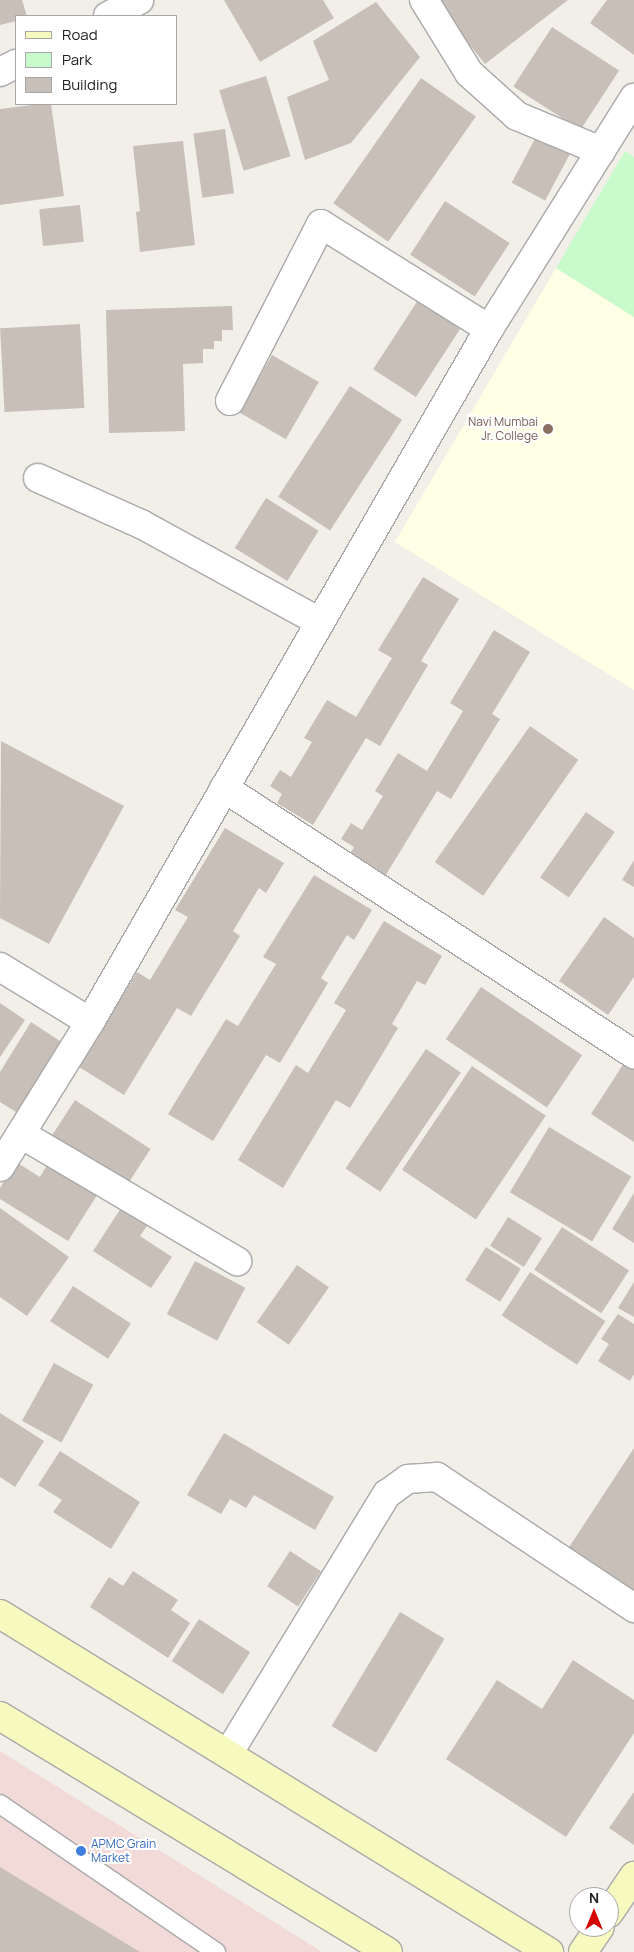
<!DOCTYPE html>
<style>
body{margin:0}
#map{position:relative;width:634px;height:1952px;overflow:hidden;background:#f2efe9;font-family:Manrope,sans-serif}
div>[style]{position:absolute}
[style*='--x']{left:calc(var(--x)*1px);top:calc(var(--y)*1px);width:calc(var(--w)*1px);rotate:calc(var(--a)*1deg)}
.commercial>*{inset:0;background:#f2dad9}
.education>*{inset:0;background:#ffffe5}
.park>*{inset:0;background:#c8facc}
.building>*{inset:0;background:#c7bfb8;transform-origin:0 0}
.roads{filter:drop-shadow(1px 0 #a9a9a9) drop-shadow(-1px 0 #a9a9a9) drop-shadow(0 1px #a9a9a9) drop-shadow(0 -1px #a9a9a9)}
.lane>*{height:18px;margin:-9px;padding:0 9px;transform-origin:9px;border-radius:9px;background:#fff}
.street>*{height:28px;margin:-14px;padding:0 14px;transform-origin:14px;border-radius:14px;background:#fff}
.secondary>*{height:28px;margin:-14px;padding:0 14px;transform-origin:14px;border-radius:14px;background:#f7fabf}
.dots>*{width:14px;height:14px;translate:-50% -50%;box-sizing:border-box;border:2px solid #fff;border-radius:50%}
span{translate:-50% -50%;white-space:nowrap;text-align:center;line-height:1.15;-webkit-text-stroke:4px #fff;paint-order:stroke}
.education-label{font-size:12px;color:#785e54}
.right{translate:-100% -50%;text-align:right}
.shop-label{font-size:12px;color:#366cbe}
.left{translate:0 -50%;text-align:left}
.legend{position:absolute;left:15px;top:15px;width:162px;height:90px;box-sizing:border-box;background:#fff;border:1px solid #a7a7a7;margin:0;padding:6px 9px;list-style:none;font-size:15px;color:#222}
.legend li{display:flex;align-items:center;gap:10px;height:25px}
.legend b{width:25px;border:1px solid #a7a7a7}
.north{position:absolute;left:569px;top:1887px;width:50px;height:50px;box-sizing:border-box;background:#fff;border:1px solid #a7a7a7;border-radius:50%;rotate:0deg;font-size:14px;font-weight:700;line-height:20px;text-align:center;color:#222}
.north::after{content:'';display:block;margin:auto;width:18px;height:22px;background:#d40000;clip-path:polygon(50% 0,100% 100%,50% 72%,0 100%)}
</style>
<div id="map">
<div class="commercial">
<i style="clip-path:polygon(0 1751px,322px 1952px,0 1952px)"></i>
</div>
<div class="education">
<i style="clip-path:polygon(556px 268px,634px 317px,634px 690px,395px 542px)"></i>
</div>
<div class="park">
<i style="clip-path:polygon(625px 151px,634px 157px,634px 317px,556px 268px)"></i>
</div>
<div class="building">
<i style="clip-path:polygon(0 0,22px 0,27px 16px,16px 16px,16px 21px,0 25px)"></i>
<i style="clip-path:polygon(224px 0,323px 0,334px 18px,260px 62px)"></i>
<i style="clip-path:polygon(434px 0,568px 0,485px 64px)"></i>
<i style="clip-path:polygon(607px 0,634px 0,634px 55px,590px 23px)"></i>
<i style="clip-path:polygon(376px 2px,420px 57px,351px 143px,305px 160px,287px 97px,329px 80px,313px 41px)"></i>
<i style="left:552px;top:27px;width:80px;height:71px;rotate:33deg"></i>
<i style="left:266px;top:76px;width:84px;height:49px;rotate:73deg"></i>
<i style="left:421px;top:78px;width:67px;height:153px;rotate:35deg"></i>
<i style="clip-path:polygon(40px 104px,51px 104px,64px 196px,0 205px,0 109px)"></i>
<i style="left:225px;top:129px;width:65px;height:32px;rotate:82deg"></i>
<i style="left:537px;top:135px;width:38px;height:54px;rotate:28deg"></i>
<i style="clip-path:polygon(183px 141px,195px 245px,140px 252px,136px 212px,140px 211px,133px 146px)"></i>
<i style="left:445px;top:201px;width:77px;height:64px;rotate:33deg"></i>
<i style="left:80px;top:205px;width:37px;height:41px;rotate:84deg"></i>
<i style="left:420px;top:297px;width:51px;height:86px;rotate:33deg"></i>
<i style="clip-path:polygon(232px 306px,233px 330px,222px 330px,222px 341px,214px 341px,214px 349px,203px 349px,203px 363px,183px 364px,185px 431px,109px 433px,106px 310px)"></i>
<i style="left:80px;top:324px;width:84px;height:80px;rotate:87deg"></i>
<i style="left:272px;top:355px;width:54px;height:66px;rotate:30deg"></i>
<i style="left:350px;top:386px;width:62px;height:132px;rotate:33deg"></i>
<i style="left:266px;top:498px;width:62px;height:59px;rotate:32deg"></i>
<i style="clip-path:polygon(423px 577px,459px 599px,421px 661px,428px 665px,380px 746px,366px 738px,313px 825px,277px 803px,282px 794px,270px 786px,280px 770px,291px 777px,312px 742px,304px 738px,327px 700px,356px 717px,392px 658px,378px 650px)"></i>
<i style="clip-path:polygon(494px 630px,530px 652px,492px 714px,500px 719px,451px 799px,437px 791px,384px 878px,348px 857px,354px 847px,341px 839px,351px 823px,362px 830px,383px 796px,375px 791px,398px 753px,427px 771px,463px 711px,450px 703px)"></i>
<i style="left:530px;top:726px;width:59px;height:166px;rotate:35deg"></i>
<i style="clip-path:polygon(1px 741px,124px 806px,49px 944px,0 918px)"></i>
<i style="left:586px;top:812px;width:35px;height:80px;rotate:35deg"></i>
<i style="clip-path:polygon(225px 828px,284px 863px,266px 893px,259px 888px,233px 931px,240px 936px,191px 1016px,177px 1008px,124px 1095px,79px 1067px,137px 972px,150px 980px,188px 917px,175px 910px)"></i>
<i style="clip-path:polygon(634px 860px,634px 887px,622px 880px)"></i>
<i style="clip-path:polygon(314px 875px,372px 910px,354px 940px,347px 935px,321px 978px,328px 983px,280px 1063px,266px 1055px,213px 1141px,168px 1114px,226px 1019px,238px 1026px,276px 964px,263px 957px)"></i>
<i style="clip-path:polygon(604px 917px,634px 938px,634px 977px,608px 1015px,559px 981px)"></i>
<i style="clip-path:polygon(384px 921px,442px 956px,425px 985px,417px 981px,392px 1024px,398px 1028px,350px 1108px,336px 1100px,283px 1188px,238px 1160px,296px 1065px,308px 1073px,346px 1010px,334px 1003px)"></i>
<i style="left:481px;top:987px;width:122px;height:63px;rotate:34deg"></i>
<i style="clip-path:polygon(0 1003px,25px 1020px,0 1057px)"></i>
<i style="clip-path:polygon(31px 1022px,69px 1047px,24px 1117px,0 1102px,0 1072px)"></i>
<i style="left:426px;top:1049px;width:42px;height:144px;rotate:34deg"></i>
<i style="clip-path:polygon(626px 1060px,634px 1065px,634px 1142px,591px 1114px)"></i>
<i style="left:472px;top:1066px;width:89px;height:125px;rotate:34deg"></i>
<i style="left:75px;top:1100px;width:90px;height:43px;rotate:33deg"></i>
<i style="left:549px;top:1127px;width:96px;height:76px;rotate:31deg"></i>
<i style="clip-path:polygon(50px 1160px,99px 1192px,68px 1241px,0 1199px,0 1188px,16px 1162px,40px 1177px)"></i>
<i style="clip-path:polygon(634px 1193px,634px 1243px,612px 1229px)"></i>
<i style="clip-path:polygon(123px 1205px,149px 1223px,140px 1236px,172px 1257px,151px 1288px,93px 1251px)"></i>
<i style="clip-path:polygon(0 1208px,69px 1257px,27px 1316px,0 1297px)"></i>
<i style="left:508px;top:1217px;width:40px;height:34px;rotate:32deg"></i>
<i style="left:562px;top:1227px;width:80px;height:51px;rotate:33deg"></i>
<i style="left:486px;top:1247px;width:41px;height:39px;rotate:32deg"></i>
<i style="left:195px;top:1261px;width:57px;height:60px;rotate:28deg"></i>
<i style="left:297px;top:1265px;width:39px;height:70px;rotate:35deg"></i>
<i style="left:530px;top:1272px;width:90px;height:52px;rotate:33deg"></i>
<i style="clip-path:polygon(634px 1282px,634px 1317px,618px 1308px)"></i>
<i style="left:73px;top:1286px;width:69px;height:42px;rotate:33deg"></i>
<i style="clip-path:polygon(618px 1314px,634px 1324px,634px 1374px,630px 1381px,598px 1361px,609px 1344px,601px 1339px)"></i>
<i style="left:54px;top:1363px;width:45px;height:66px;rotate:29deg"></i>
<i style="clip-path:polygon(0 1413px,44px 1441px,15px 1487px,0 1477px)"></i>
<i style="clip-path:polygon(224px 1433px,334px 1497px,315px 1530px,254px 1495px,246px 1508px,230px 1499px,221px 1514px,187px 1495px)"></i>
<i style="clip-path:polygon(634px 1448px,634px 1600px,564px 1555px)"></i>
<i style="clip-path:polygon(60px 1451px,140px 1502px,111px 1549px,53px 1512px,62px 1500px,38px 1485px)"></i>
<i style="left:290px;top:1551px;width:37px;height:42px;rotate:33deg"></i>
<i style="clip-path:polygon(133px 1571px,178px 1600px,171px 1610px,190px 1623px,168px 1658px,90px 1607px,109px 1577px,123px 1586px)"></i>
<i style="left:400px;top:1612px;width:52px;height:133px;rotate:31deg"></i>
<i style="left:199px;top:1619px;width:61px;height:50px;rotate:33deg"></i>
<i style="clip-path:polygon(573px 1660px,634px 1700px,634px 1733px,566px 1837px,446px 1759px,497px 1680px,542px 1709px)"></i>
<i style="clip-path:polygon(634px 1792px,634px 1845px,609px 1828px)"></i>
<i style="clip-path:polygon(0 1867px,140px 1952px,0 1952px)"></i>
</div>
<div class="roads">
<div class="lane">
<i style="--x:0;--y:1804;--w:262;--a:34.4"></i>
</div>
<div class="street">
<i style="--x:424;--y:0;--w:86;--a:58.3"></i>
<i style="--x:469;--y:73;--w:64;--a:41.9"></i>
<i style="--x:517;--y:116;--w:91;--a:22.6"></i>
<i style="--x:108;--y:16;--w:35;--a:-27"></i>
<i style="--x:0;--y:72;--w:18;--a:-27"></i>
<i style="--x:230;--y:401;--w:199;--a:-62.8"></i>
<i style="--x:321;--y:224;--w:198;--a:32"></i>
<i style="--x:38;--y:478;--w:113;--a:24.1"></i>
<i style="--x:141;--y:524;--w:204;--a:28.7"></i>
<i style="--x:224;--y:788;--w:489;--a:33"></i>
<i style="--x:0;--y:967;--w:105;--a:31.4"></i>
<i style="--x:21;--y:1134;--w:251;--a:30.5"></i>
<i style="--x:0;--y:1167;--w:171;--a:-58.2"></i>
<i style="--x:90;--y:1022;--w:800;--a:-60.07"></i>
<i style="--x:489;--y:329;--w:273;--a:-57.9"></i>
<i style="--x:228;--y:1754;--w:305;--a:-58.6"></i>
<i style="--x:387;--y:1494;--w:26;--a:-36"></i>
<i style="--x:408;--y:1479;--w:29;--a:-4"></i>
<i style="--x:437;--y:1477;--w:237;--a:33.6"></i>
</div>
<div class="secondary">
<i style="--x:0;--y:1614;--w:645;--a:31.62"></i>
<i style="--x:0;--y:1716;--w:454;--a:31.3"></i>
<i style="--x:609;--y:1913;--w:45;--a:-56"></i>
<i style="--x:583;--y:1952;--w:30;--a:-56"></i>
</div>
</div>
<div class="dots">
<i style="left:548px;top:429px;background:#8d6e63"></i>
<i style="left:81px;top:1851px;background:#3f7fe0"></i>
</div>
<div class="education-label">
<span class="right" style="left:538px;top:429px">Navi Mumbai<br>Jr. College</span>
</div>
<div class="shop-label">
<span class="left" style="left:91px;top:1851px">APMC Grain<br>Market</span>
</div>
<ul class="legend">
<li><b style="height:6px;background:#f7fabf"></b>Road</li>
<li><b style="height:14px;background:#c8facc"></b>Park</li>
<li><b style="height:14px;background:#c7bfb8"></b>Building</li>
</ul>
<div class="north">N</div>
</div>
